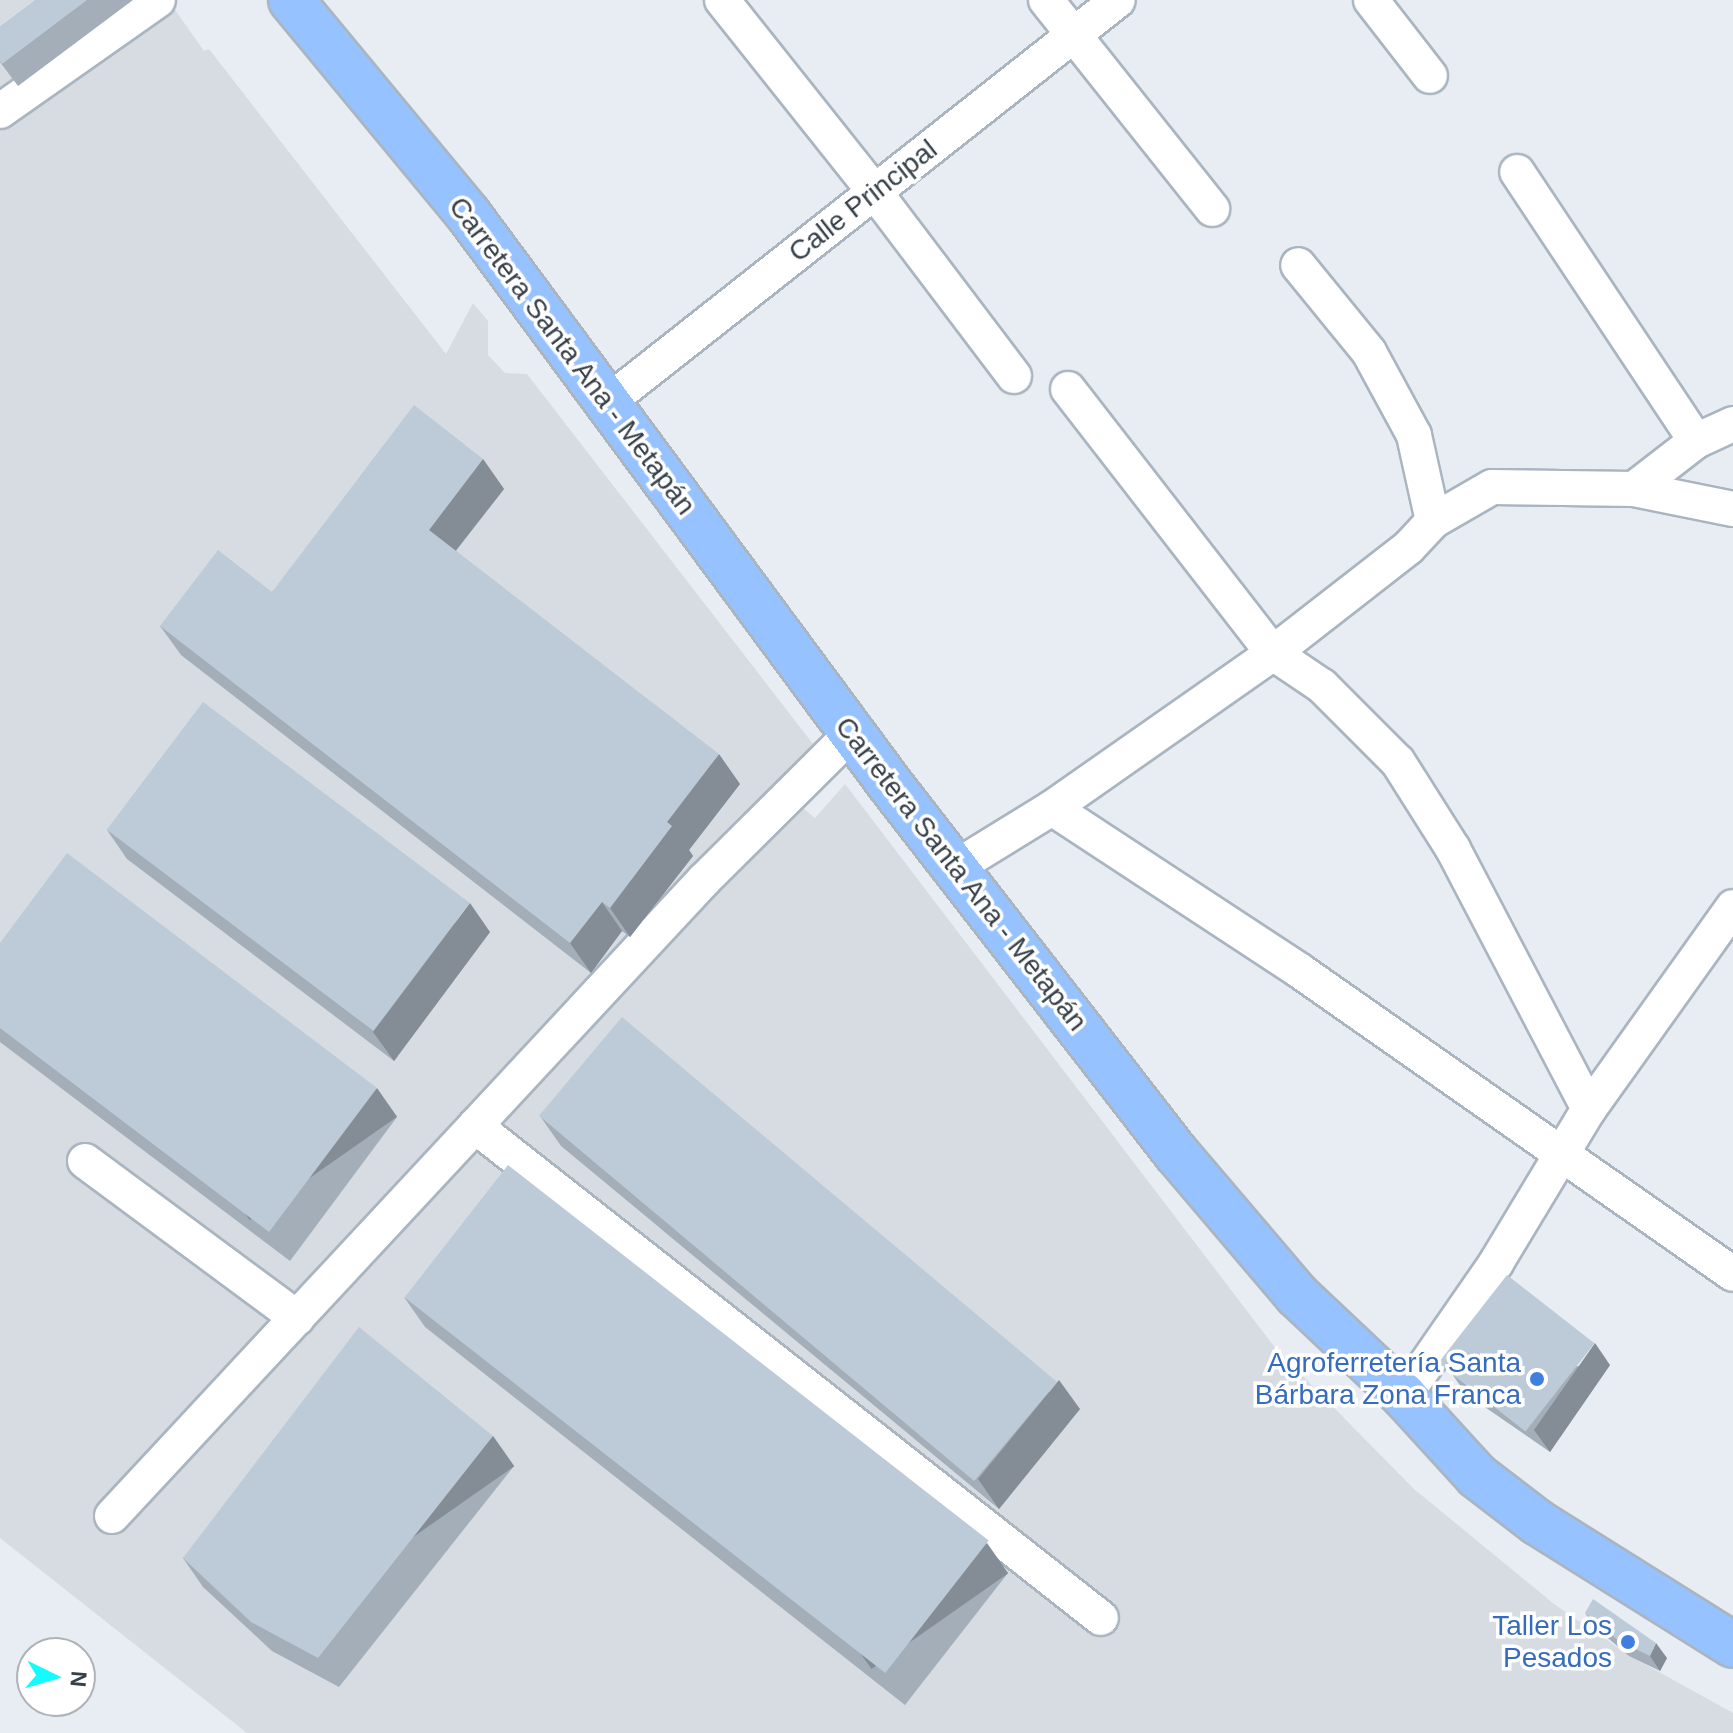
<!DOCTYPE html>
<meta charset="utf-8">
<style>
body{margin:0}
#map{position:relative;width:1733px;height:1733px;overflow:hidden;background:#e8edf4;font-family:Arial,sans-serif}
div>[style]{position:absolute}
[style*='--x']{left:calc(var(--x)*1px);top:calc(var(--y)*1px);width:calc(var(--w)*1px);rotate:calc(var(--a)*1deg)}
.industrial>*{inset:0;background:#d6dce1}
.roads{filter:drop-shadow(2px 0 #aab5c0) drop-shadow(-2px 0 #aab5c0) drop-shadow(0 2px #aab5c0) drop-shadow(0 -2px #aab5c0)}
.minor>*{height:34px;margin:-17px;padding:0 17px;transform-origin:17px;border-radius:17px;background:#fff}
.major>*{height:44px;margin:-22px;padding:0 22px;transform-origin:22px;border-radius:22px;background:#96c2ff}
.wall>*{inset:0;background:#a3aeb9}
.shaded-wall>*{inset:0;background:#848d96;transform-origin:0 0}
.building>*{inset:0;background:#bdcad7;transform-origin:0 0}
.dots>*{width:22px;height:22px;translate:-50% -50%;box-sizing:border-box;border:4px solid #fff;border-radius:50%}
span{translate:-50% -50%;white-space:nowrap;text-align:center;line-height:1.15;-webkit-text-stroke:7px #fff;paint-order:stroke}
.street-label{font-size:28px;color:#364048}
.shop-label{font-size:28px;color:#366cbe}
.right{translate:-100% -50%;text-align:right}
.north{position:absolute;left:16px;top:1637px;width:80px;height:80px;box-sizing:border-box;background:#fff;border:2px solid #afb3b6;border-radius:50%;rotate:95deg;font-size:22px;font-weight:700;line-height:32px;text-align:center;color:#364048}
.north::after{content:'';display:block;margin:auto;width:28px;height:36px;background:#14fbff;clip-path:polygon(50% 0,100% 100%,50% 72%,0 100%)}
</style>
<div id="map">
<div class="industrial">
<i style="clip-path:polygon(0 0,168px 0,204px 51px,209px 49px,446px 354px,473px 303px,488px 321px,488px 355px,505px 373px,527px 374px,813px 744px,779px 788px,815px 818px,845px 784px,1276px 1349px,1414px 1489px,1554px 1604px,1630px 1656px,1733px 1713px,1733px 1733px,247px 1733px,0 1538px)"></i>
</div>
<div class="roads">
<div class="minor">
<i style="--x:722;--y:0;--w:244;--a:51.5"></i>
<i style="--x:874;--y:191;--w:232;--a:52.9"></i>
<i style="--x:1046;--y:0;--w:267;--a:51.5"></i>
<i style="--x:1371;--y:0;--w:96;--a:52.2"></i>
<i style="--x:0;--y:111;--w:193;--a:-35.1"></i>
<i style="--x:1068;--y:389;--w:334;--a:52.2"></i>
<i style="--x:1273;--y:653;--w:59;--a:34"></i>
<i style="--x:1322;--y:686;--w:107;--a:45"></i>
<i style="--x:1398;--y:762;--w:103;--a:57.7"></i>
<i style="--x:1453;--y:849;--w:293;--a:62.4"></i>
<i style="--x:608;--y:402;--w:649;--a:-38.25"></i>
<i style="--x:1696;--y:441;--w:41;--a:-24.7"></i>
<i style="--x:1634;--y:489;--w:101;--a:11.4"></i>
<i style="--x:1433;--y:521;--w:68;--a:-30"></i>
<i style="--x:1492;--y:487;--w:142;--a:0.8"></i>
<i style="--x:1634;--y:489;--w:78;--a:-37.7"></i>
<i style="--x:1696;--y:441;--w:323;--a:-123.6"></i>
<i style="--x:1052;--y:808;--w:297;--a:33.3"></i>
<i style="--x:1300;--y:971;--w:528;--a:34.98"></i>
<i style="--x:956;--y:867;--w:113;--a:-31.6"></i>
<i style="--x:1052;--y:808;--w:270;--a:-35"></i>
<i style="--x:1273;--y:653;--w:172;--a:-37.9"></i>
<i style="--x:1409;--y:547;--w:35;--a:-47"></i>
<i style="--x:1433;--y:521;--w:88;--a:-102.5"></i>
<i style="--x:1414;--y:435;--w:94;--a:-118.5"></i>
<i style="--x:1369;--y:352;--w:112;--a:-129.2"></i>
<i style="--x:475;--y:1126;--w:796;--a:38.17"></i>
<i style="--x:85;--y:1161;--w:264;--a:36.5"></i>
<i style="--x:1404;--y:1396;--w:162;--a:-55.3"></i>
<i style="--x:1496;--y:1263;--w:180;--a:-58.9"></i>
<i style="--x:1589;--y:1109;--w:248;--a:-54.5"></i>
<i style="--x:112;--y:1516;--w:870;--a:-47.05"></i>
<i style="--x:705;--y:879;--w:207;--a:-44.8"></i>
</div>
<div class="major">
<i style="--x:291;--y:0;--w:278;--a:50.4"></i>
<i style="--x:468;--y:214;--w:708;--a:53.5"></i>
<i style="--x:889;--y:783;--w:470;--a:52.2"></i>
<i style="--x:1177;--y:1154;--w:185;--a:49.6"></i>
<i style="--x:1297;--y:1295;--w:147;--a:43.3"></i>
<i style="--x:1404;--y:1396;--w:108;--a:47.6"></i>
<i style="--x:1477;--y:1476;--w:76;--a:37.5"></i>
<i style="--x:1537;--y:1522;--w:231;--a:32.1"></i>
</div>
</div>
<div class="wall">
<i style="clip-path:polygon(36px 0,133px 0,18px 86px,0 62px,0 27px)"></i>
<i style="clip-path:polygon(483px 459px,504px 489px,456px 551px,740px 784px,689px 850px,693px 856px,630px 937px,622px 931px,591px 973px,181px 655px,160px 626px,272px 592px)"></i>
<i style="clip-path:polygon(107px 830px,490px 932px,394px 1061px,127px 859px)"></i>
<i style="clip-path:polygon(0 943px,397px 1117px,290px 1261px,0 1042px)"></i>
<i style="clip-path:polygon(540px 1116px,1080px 1409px,999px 1509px,561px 1146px)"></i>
<i style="clip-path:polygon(404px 1297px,1008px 1573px,905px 1705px,425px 1327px)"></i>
<i style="clip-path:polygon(1610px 1365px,1550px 1452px,1466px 1394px,1450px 1371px)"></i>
<i style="clip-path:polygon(493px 1436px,514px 1466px,339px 1687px,272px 1651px,203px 1587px,183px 1558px)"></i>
<i style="clip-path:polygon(1585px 1613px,1667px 1658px,1660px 1671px,1629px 1656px,1596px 1628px)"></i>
</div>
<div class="shaded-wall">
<i style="clip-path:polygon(483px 459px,504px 489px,449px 559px,429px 530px)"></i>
<i style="clip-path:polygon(719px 754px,740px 784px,689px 850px,693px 856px,630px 937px,610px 908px,667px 822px)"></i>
<i style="clip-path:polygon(602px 902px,622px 931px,591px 973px,570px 943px)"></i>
<i style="clip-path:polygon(470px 903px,490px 932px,394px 1061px,373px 1032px)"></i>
<i style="left:377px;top:1088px;width:35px;height:180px;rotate:55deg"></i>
<i style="clip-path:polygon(1595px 1343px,1610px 1365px,1550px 1452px,1534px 1430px)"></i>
<i style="clip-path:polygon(1059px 1380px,1080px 1409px,999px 1509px,978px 1479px)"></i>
<i style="left:493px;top:1436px;width:37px;height:283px;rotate:55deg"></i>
<i style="left:987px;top:1543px;width:37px;height:167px;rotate:55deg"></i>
<i style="clip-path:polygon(1656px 1643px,1667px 1658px,1660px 1671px,1650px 1656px)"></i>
</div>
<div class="building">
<i style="clip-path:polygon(36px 0,87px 0,2px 64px,0 61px,0 27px)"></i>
<i style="clip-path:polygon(414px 405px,483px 459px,429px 530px,719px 754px,667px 822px,672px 826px,610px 908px,602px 902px,570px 943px,160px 626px,218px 550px,272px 592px)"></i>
<i style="left:203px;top:702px;width:334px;height:160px;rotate:37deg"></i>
<i style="clip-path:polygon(67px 853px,377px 1088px,269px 1232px,0 1028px,0 943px)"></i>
<i style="left:622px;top:1017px;width:568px;height:129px;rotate:40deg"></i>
<i style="left:508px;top:1165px;width:610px;height:168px;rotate:38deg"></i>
<i style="left:1507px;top:1275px;width:111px;height:112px;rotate:38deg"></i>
<i style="clip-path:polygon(359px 1327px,493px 1436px,318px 1658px,251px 1622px,183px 1558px)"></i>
<i style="clip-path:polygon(1593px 1599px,1656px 1643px,1650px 1656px,1619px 1641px,1585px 1613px)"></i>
</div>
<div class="dots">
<i style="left:1537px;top:1379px;background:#3f7fe0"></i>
<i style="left:1628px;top:1642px;background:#3f7fe0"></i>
</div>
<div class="street-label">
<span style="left:863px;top:201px;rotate:-38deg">Calle Principal</span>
<span style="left:572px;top:356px;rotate:53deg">Carretera Santa Ana - Metapán</span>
<span style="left:961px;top:874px;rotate:52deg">Carretera Santa Ana - Metapán</span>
</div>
<div class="shop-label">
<span class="right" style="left:1521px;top:1379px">Agroferretería Santa<br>Bárbara Zona Franca</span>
<span class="right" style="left:1612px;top:1642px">Taller Los<br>Pesados</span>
</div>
<div class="north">N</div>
</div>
